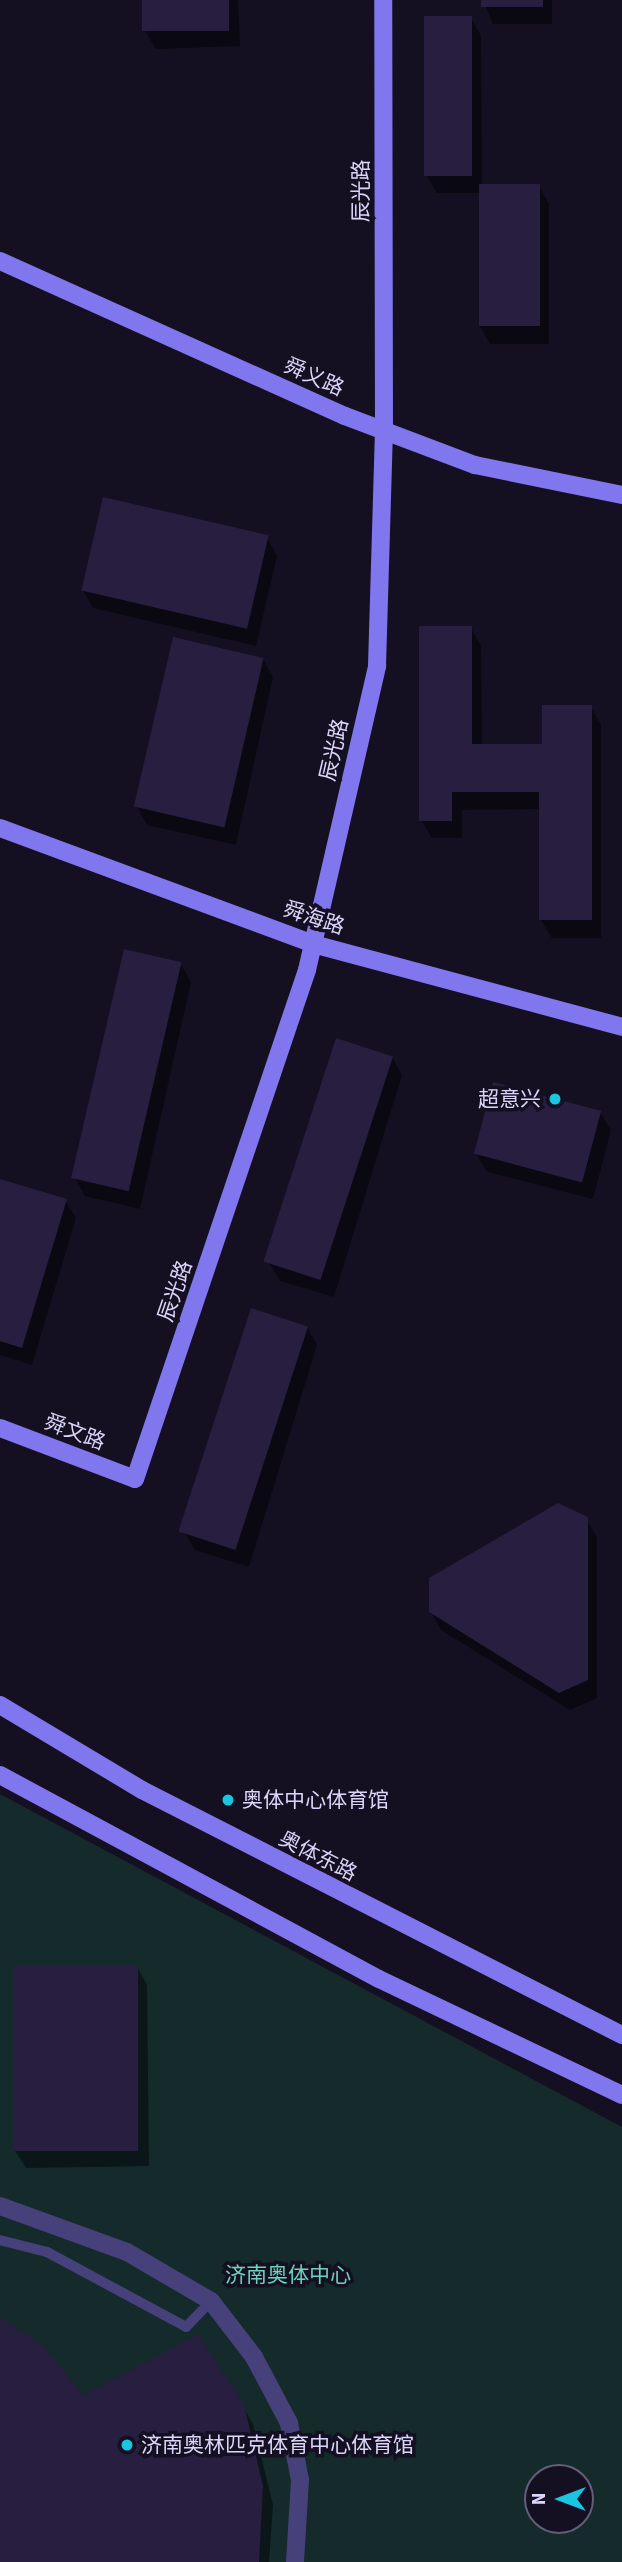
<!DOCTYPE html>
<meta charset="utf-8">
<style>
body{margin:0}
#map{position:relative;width:622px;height:2562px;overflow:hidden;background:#141021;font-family:"Source Sans 3","Noto Sans SC",sans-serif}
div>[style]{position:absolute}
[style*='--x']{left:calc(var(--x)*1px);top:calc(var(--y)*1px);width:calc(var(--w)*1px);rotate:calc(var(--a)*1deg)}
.green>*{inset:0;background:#142a2b}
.shadow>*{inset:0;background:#0007}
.building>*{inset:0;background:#271e40;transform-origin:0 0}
.lane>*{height:10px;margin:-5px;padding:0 5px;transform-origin:5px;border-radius:5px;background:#46417b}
.street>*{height:18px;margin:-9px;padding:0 9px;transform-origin:9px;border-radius:9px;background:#46417b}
.secondary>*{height:18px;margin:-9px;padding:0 9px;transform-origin:9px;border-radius:9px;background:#8077ef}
.dots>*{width:19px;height:19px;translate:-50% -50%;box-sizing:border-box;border:4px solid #141021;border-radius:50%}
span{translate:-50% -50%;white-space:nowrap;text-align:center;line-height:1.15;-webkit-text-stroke:7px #141021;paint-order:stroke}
.street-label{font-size:21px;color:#dbd5fa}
.poi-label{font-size:21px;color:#dbd5fa}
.right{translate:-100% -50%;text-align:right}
.left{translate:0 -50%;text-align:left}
.park-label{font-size:21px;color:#6ad2bd}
.north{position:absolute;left:524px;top:2464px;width:70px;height:70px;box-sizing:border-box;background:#141021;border:2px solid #645f78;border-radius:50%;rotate:270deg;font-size:19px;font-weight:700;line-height:28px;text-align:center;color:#dbd5fa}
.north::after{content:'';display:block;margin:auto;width:24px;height:32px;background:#1ac5e2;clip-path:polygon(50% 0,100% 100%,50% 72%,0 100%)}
</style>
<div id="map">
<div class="green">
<i style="clip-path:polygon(evenodd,0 1794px,622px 2127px,622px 2562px,0 2562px,0 1794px,538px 2478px,580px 2478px,580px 2520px,538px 2520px,538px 2478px)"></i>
</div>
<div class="shadow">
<i style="clip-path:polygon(144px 0,238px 0,240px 46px,156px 49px,145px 31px)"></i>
<i style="clip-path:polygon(483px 0,552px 0,552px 24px,493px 24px)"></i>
<i style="clip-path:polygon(471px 18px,481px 36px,482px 186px,539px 186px,549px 204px,549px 344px,490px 344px,480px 326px,480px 193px,437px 193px,426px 175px)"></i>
<i style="clip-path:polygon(267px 538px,277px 556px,256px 646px,93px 608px,83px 590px)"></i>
<i style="clip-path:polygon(471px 628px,481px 646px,482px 746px,544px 746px,591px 707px,601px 725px,601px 938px,552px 938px,541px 920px,541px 809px,462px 810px,462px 838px,432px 838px,421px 820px)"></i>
<i style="clip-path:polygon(263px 659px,273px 677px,236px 845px,147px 825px,137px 807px)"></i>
<i style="clip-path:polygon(181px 964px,191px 982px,140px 1209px,85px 1196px,75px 1178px)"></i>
<i style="clip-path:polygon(392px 1057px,402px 1075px,334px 1297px,280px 1281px,269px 1263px)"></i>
<i style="clip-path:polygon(600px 1112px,611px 1130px,593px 1199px,487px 1172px,476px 1154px)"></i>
<i style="clip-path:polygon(0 1180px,65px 1200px,76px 1218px,32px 1365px,0 1355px)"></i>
<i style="clip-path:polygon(307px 1327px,317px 1345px,249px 1567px,195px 1550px,184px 1532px)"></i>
<i style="clip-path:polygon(586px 1519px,597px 1537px,597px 1698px,570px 1710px,441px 1630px,431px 1612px)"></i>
<i style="clip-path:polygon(137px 1967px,147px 1985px,149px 2166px,26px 2168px,15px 2151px)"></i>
<i style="clip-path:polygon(0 2319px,84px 2397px,242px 2405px,253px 2424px,273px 2505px,269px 2562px,0 2562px)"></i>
</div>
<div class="building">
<i style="left:142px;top:0;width:87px;height:31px"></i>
<i style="left:481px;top:0;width:62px;height:7px"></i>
<i style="left:472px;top:16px;width:160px;height:48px;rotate:90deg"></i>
<i style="left:479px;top:184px;width:61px;height:142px"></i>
<i style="left:103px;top:497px;width:170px;height:96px;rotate:13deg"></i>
<i style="clip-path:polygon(419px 626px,472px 626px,472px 744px,542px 744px,542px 705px,592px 705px,592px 920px,539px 920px,539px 792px,452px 792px,452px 821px,419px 821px)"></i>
<i style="left:173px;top:637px;width:93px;height:174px;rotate:13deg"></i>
<i style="left:124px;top:949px;width:59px;height:235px;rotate:13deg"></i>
<i style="left:336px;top:1038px;width:60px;height:235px;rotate:18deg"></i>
<i style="left:493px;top:1082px;width:112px;height:74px;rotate:15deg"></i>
<i style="clip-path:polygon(0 1179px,67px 1199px,22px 1348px,0 1341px)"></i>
<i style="left:251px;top:1308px;width:60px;height:235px;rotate:18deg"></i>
<i style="clip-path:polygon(558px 1503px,588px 1517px,588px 1680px,559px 1693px,429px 1612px,429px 1578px)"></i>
<i style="left:14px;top:1965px;width:124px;height:186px"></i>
<i style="clip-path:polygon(0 2317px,42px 2345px,84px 2395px,198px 2334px,244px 2404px,263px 2486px,259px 2562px,0 2562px)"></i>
</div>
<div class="lane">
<i style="--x:0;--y:2240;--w:49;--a:14.3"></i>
<i style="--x:47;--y:2252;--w:158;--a:28.3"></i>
<i style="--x:186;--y:2327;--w:36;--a:-46"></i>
</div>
<div class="street">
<i style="--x:0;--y:2206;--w:135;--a:19.9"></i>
<i style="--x:127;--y:2252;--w:97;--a:30.3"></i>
<i style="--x:211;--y:2301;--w:71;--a:52.5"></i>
<i style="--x:254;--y:2357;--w:75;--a:62.1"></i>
<i style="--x:289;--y:2423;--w:58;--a:79.1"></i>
<i style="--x:300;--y:2480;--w:82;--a:93.5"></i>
</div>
<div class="secondary">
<i style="--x:0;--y:261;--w:378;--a:24.2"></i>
<i style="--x:345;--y:416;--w:139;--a:20.7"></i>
<i style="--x:475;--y:465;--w:150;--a:11.5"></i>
<i style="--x:0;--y:828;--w:334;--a:20.3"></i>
<i style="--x:313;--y:944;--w:320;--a:15"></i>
<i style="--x:0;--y:1428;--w:144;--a:20.7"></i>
<i style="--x:135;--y:1479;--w:537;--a:-71.33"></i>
<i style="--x:307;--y:970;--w:312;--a:-77"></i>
<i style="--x:377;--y:666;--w:235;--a:-88.3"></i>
<i style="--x:384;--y:431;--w:431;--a:-90.1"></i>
<i style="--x:0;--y:1705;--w:165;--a:30.9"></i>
<i style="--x:142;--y:1790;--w:539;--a:27.04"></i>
<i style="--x:0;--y:1775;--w:430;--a:28.3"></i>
<i style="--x:379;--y:1979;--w:269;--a:25.5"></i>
</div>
<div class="dots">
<i style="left:555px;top:1099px;background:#1ac5e2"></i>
<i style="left:228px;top:1800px;background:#1ac5e2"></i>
<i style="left:127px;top:2445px;background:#1ac5e2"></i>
</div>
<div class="street-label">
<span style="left:361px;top:191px;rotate:-90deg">辰光路</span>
<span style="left:314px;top:377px;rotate:24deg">舜义路</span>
<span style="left:334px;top:750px;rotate:-77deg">辰光路</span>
<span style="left:314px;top:918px;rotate:18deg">舜海路</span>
<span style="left:175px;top:1291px;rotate:-71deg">辰光路</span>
<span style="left:75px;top:1432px;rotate:21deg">舜文路</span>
<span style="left:318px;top:1856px;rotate:27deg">奥体东路</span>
</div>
<div class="poi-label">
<span class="right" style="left:541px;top:1099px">超意兴</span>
<span class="left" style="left:242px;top:1800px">奥体中心体育馆</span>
<span class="left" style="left:141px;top:2445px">济南奥林匹克体育中心体育馆</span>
</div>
<div class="park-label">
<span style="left:288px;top:2275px">济南奥体中心</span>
</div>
<div class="north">N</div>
</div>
